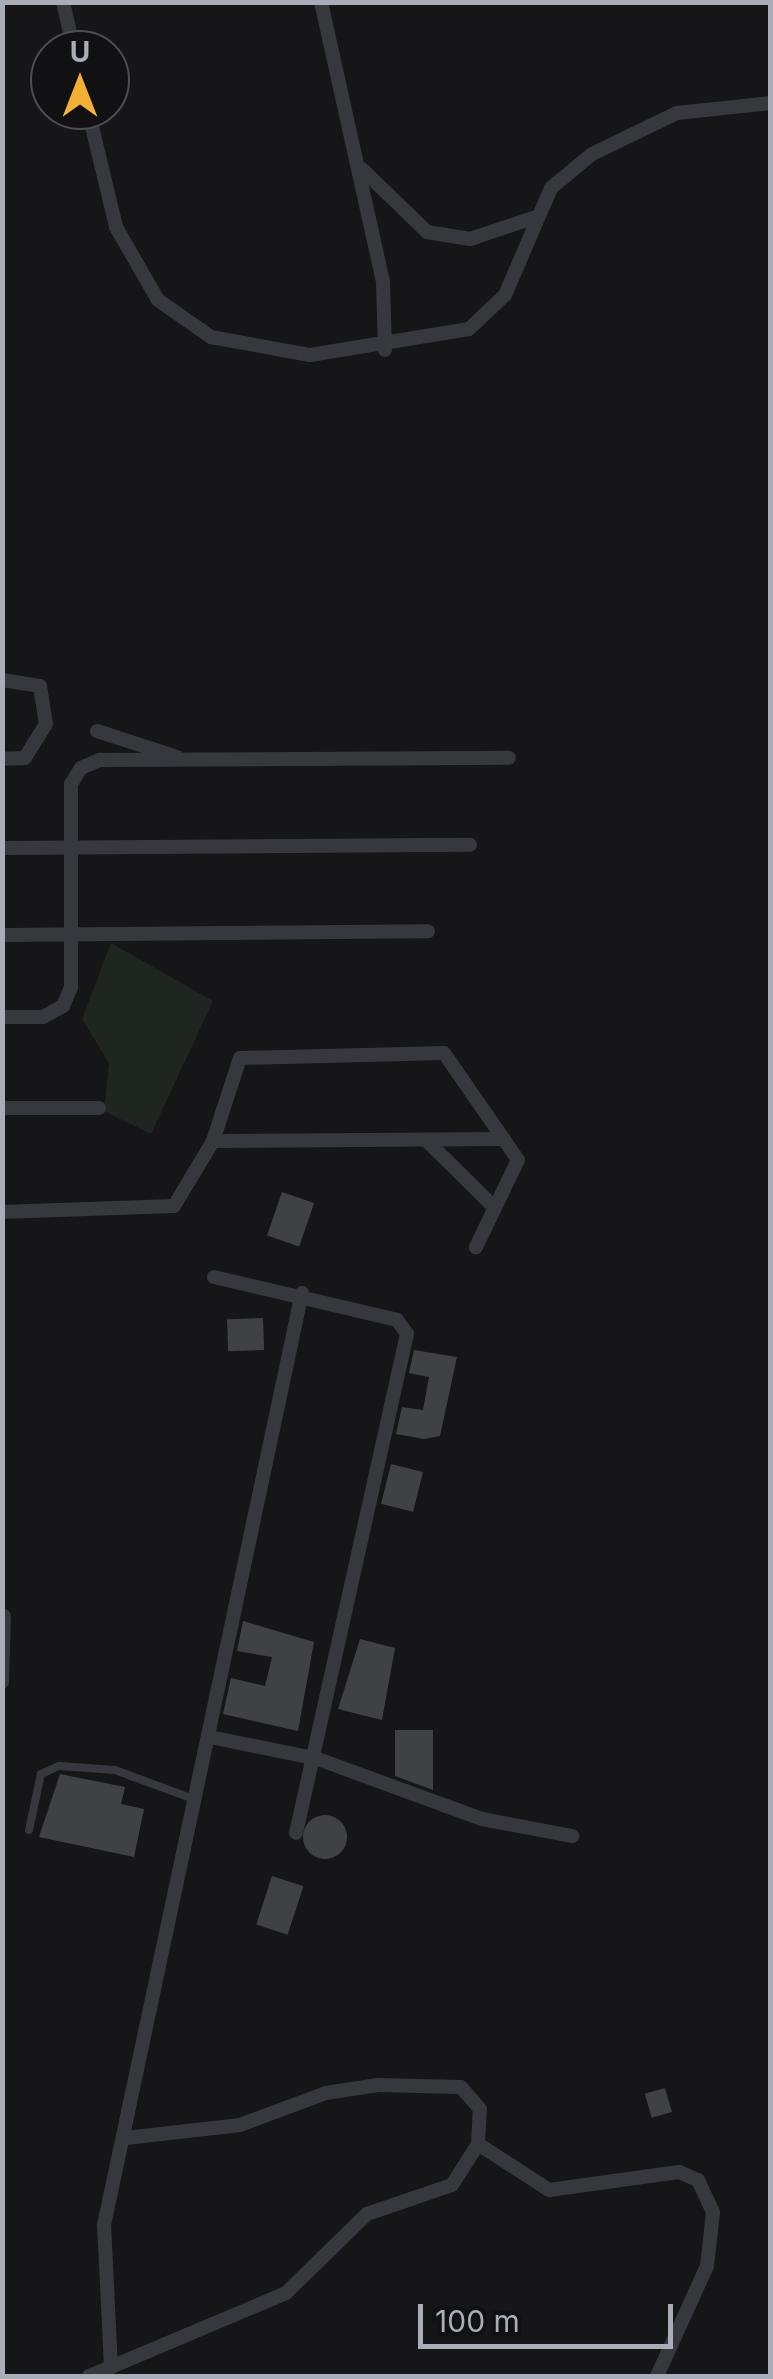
<!DOCTYPE html>
<style>
body{margin:0}
#map{position:relative;width:773px;height:2379px;overflow:hidden;background:#161618;font-family:Inter,sans-serif}
div>[style]{position:absolute}
[style*='--x']{left:calc(var(--x)*1px);top:calc(var(--y)*1px);width:calc(var(--w)*1px);rotate:calc(var(--a)*1deg)}
.green>*{inset:0;background:#1e261f}
.building>*{inset:0;background:#404145;transform-origin:0 0}
.round{border-radius:50%}
.lane>*{height:8px;margin:-4px;padding:0 4px;transform-origin:4px;border-radius:4px;background:#37383d}
.street>*{height:14px;margin:-7px;padding:0 7px;transform-origin:7px;border-radius:7px;background:#37383d}
span{translate:-50% -50%;white-space:nowrap;text-align:center;line-height:1.15;-webkit-text-stroke:9px #111113;paint-order:stroke}
.frame{position:absolute;inset:0;border:5px solid #a8adb8;pointer-events:none}
.north{position:absolute;left:30px;top:30px;width:100px;height:100px;box-sizing:border-box;background:#111113;border:2px solid #4d4f55;border-radius:50%;rotate:0deg;font-size:28px;font-weight:700;line-height:40px;text-align:center;color:#a8adb8}
.north::after{content:'';display:block;margin:auto;width:35px;height:45px;background:#f2b134;clip-path:polygon(50% 0,100% 100%,50% 72%,0 100%)}
.scale{position:absolute;left:418px;top:2304px;width:255px;height:45px;box-sizing:border-box;border:5px solid #a8adb8;border-top:0;padding-left:12px;font-size:30px;line-height:35px;white-space:nowrap;color:#a8adb8;-webkit-text-stroke:8px #111113;paint-order:stroke}
</style>
<div id="map">
<div class="green">
<i style="clip-path:polygon(111px 943px,213px 1001px,151px 1134px,104px 1111px,109px 1063px,82px 1019px)"></i>
</div>
<div class="building">
<i style="left:282px;top:1192px;width:34px;height:46px;rotate:19deg"></i>
<i style="left:263px;top:1318px;width:32px;height:36px;rotate:88deg"></i>
<i style="clip-path:polygon(414px 1350px,457px 1357px,440px 1436px,424px 1439px,396px 1434px,402px 1407px,423px 1410px,429px 1377px,409px 1373px)"></i>
<i style="left:391px;top:1464px;width:33px;height:41px;rotate:14deg"></i>
<i style="clip-path:polygon(243px 1621px,314px 1642px,298px 1731px,223px 1714px,231px 1678px,265px 1686px,272px 1657px,237px 1651px)"></i>
<i style="clip-path:polygon(360px 1639px,395px 1648px,382px 1720px,338px 1709px)"></i>
<i style="clip-path:polygon(395px 1730px,433px 1730px,433px 1790px,395px 1776px)"></i>
<i style="clip-path:polygon(60px 1774px,125px 1787px,121px 1804px,144px 1809px,134px 1857px,39px 1837px)"></i>
<i class="round" style="left:303px;top:1815px;width:44px;height:44px"></i>
<i style="left:272px;top:1876px;width:33px;height:51px;rotate:18deg"></i>
<i style="left:665px;top:2088px;width:25px;height:21px;rotate:74deg"></i>
</div>
<div class="lane">
<i style="--x:29;--y:1830;--w:57;--a:-77.9"></i>
<i style="--x:41;--y:1774;--w:20;--a:-24"></i>
<i style="--x:59;--y:1766;--w:56;--a:4.1"></i>
<i style="--x:115;--y:1770;--w:86;--a:20.3"></i>
</div>
<div class="street">
<i style="--x:63;--y:2;--w:49;--a:77.1"></i>
<i style="--x:321;--y:2;--w:287;--a:77.5"></i>
<i style="--x:383;--y:282;--w:68;--a:88.3"></i>
<i style="--x:88;--y:110;--w:120;--a:76.5"></i>
<i style="--x:116;--y:227;--w:84;--a:60.1"></i>
<i style="--x:158;--y:300;--w:65;--a:34.9"></i>
<i style="--x:211;--y:337;--w:101;--a:10.3"></i>
<i style="--x:310;--y:355;--w:161;--a:-9.3"></i>
<i style="--x:469;--y:329;--w:50;--a:-43.4"></i>
<i style="--x:505;--y:295;--w:116;--a:-66.7"></i>
<i style="--x:551;--y:188;--w:53;--a:-39.7"></i>
<i style="--x:592;--y:154;--w:94;--a:-25.8"></i>
<i style="--x:677;--y:113;--w:94;--a:-6.1"></i>
<i style="--x:362;--y:169;--w:91;--a:44.1"></i>
<i style="--x:427;--y:232;--w:44;--a:9.2"></i>
<i style="--x:470;--y:239;--w:70;--a:-18.4"></i>
<i style="--x:2;--y:680;--w:38;--a:9"></i>
<i style="--x:40;--y:686;--w:38;--a:81"></i>
<i style="--x:46;--y:724;--w:40;--a:122"></i>
<i style="--x:25;--y:758;--w:23;--a:178"></i>
<i style="--x:97;--y:731;--w:84;--a:18"></i>
<i style="--x:2;--y:848;--w:468;--a:-0.4"></i>
<i style="--x:2;--y:935;--w:426;--a:-0.5"></i>
<i style="--x:2;--y:1017;--w:41;--a:0"></i>
<i style="--x:43;--y:1017;--w:23;--a:-29"></i>
<i style="--x:63;--y:1006;--w:21;--a:-67"></i>
<i style="--x:71;--y:987;--w:203;--a:-90"></i>
<i style="--x:71;--y:784;--w:19;--a:-58"></i>
<i style="--x:81;--y:768;--w:21;--a:-23"></i>
<i style="--x:100;--y:760;--w:409;--a:-0.3"></i>
<i style="--x:2;--y:1108;--w:97;--a:0"></i>
<i style="--x:426;--y:1140;--w:97;--a:44.6"></i>
<i style="--x:213;--y:1141;--w:291;--a:-0.4"></i>
<i style="--x:2;--y:1212;--w:172;--a:-2"></i>
<i style="--x:174;--y:1206;--w:76;--a:-59"></i>
<i style="--x:213;--y:1141;--w:87;--a:-72"></i>
<i style="--x:240;--y:1058;--w:204;--a:-1.4"></i>
<i style="--x:444;--y:1053;--w:130;--a:55.3"></i>
<i style="--x:518;--y:1160;--w:97;--a:115.8"></i>
<i style="--x:214;--y:1277;--w:188;--a:13.2"></i>
<i style="--x:397;--y:1320;--w:17;--a:54"></i>
<i style="--x:407;--y:1334;--w:511;--a:102.54"></i>
<i style="--x:2;--y:1682;--w:66;--a:-88.3"></i>
<i style="--x:210;--y:1737;--w:110;--a:11.5"></i>
<i style="--x:318;--y:1759;--w:175;--a:20.1"></i>
<i style="--x:482;--y:1819;--w:92;--a:10.7"></i>
<i style="--x:478;--y:2144;--w:85;--a:32.9"></i>
<i style="--x:549;--y:2190;--w:131;--a:-7.9"></i>
<i style="--x:679;--y:2172;--w:21;--a:23"></i>
<i style="--x:698;--y:2180;--w:35;--a:65"></i>
<i style="--x:713;--y:2212;--w:54;--a:96.3"></i>
<i style="--x:707;--y:2266;--w:121;--a:114.4"></i>
<i style="--x:111;--y:2367;--w:190;--a:-22.9"></i>
<i style="--x:286;--y:2293;--w:113;--a:-44.3"></i>
<i style="--x:367;--y:2214;--w:90;--a:-18.8"></i>
<i style="--x:452;--y:2185;--w:49;--a:-57.6"></i>
<i style="--x:478;--y:2144;--w:35;--a:-87"></i>
<i style="--x:480;--y:2109;--w:29;--a:-131"></i>
<i style="--x:461;--y:2087;--w:83;--a:-178.6"></i>
<i style="--x:378;--y:2085;--w:53;--a:171.3"></i>
<i style="--x:326;--y:2093;--w:92;--a:159.6"></i>
<i style="--x:240;--y:2125;--w:115;--a:173.5"></i>
<i style="--x:89;--y:2376;--w:24;--a:-22"></i>
<i style="--x:111;--y:2367;--w:142;--a:-92.8"></i>
<i style="--x:104;--y:2225;--w:953;--a:-78.01"></i>
</div>
<div class="frame"></div>
<div class="north">U</div>
<div class="scale">100 m</div>
</div>
